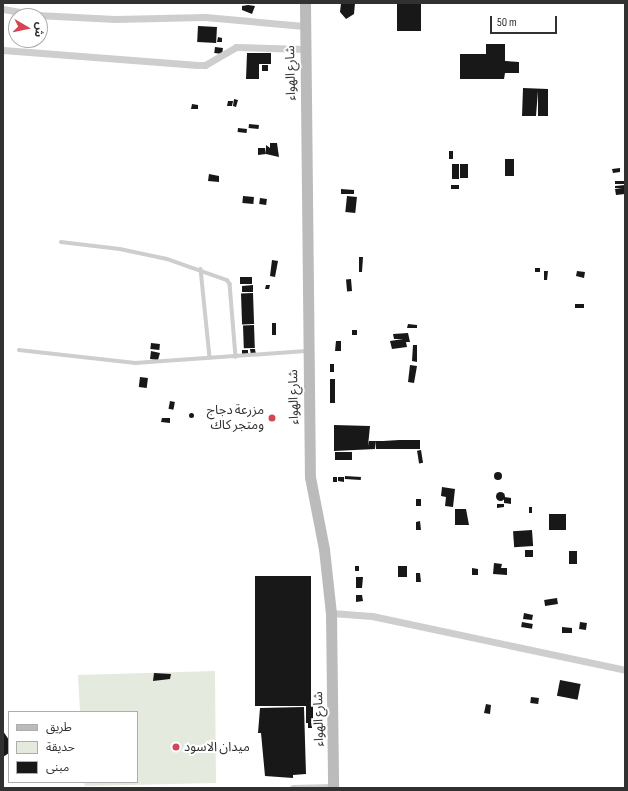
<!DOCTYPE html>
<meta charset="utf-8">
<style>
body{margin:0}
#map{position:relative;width:628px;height:791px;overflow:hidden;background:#fff;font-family:"Sofia Sans Condensed","Noto Sans Arabic",sans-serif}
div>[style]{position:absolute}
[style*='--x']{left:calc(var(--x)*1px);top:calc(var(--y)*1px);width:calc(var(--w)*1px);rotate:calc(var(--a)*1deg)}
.green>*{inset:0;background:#e4eade}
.building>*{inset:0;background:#181818;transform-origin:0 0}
.round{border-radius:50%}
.lane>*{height:3.5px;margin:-1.75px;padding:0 1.75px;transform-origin:1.75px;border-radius:1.75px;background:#cecece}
.street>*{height:7px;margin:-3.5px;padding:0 3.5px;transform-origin:3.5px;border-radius:3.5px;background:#cecece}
.secondary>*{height:11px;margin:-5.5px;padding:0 5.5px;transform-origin:5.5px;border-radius:5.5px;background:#bbb}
.dots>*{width:11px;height:11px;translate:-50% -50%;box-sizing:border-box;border:2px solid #fff;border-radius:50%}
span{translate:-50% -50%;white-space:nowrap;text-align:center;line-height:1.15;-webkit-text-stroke:4px #fff;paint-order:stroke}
.street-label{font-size:13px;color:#313131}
.poi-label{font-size:13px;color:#313131}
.right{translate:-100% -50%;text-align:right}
.left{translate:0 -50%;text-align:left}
.frame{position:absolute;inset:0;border:4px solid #313131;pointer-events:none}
.legend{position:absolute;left:8px;top:711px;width:130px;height:72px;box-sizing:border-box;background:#fff;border:1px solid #adadad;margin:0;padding:5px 7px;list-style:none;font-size:12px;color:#313131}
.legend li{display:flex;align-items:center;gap:8px;height:20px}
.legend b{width:20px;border:1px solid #adadad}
.north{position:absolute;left:8px;top:8px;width:40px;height:40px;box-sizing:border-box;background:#fff;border:1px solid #adadad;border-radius:50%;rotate:99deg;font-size:11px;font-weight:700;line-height:16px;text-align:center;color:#313131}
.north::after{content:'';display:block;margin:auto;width:14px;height:18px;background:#d64553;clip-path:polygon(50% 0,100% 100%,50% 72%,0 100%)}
.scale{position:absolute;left:490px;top:16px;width:67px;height:18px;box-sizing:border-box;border:2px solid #313131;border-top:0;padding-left:5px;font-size:12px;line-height:14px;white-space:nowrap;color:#313131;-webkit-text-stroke:3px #fff;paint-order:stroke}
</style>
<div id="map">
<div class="green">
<i style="clip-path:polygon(215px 671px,216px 783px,85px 786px,84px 782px,137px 782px,137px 712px,80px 712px,78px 675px)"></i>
</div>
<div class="building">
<i style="clip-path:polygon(341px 3px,355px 3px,354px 14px,346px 19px,340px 12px)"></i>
<i style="left:397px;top:3px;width:24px;height:28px"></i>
<i style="clip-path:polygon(248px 5px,255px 6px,252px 14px,242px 10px,242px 6px)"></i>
<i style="left:198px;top:26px;width:19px;height:16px;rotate:3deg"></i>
<i style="clip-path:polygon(218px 37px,222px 38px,222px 42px,217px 42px)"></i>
<i style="clip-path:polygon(486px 44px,505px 44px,505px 61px,519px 62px,519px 73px,505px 73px,504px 79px,460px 79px,460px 54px,486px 54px)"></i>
<i style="left:215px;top:47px;width:8px;height:6px;rotate:7deg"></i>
<i style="clip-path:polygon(247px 53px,271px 53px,271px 64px,259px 64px,259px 79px,246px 79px)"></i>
<i style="left:262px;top:65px;width:6px;height:6px"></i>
<i style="clip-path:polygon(523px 88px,548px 89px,548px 116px,538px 116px,538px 91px,536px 116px,522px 116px)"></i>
<i style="clip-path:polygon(234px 99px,238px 100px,236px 107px,233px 106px)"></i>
<i style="clip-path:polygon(228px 101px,233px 101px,232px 106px,227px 106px)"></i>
<i style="clip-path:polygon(192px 104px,198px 105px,198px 109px,191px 109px)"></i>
<i style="left:249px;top:124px;width:10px;height:4px;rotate:6deg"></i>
<i style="left:238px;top:128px;width:9px;height:4px;rotate:6deg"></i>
<i style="clip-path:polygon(270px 143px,277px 143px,279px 157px,266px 154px,266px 145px,270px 148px)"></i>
<i style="clip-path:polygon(258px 148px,265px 148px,266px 154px,258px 155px)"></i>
<i style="left:449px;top:151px;width:4px;height:8px"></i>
<i style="left:505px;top:159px;width:9px;height:17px"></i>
<i style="left:452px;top:164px;width:7px;height:15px"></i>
<i style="left:460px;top:164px;width:8px;height:14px"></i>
<i style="clip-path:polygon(620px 168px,620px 172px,613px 173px,612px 169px)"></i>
<i style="clip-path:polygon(209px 174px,219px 176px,219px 182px,208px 181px)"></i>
<i style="left:625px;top:181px;width:3px;height:10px;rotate:90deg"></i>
<i style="left:451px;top:185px;width:8px;height:4px"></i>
<i style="clip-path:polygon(625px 185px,625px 194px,616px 195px,615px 189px,622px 188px,615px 188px,615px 186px)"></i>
<i style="clip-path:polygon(341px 189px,354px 190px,354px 194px,341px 194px)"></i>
<i style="left:243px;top:196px;width:11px;height:7px;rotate:5deg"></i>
<i style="left:347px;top:196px;width:10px;height:16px;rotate:6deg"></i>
<i style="left:260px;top:198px;width:7px;height:6px;rotate:8deg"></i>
<i style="clip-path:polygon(359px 257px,363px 257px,362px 272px,359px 272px)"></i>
<i style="clip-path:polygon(272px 260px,278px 261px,275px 277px,270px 276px)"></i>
<i style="left:535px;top:268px;width:5px;height:4px"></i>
<i style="clip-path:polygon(544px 271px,548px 271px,547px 280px,544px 280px)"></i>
<i style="clip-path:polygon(577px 271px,585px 272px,584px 278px,576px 276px)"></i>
<i style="left:240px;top:277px;width:12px;height:7px"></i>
<i style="left:351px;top:279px;width:12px;height:5px;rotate:85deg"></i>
<i style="clip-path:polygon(253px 285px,253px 292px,242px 292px,242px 286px)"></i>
<i style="clip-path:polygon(266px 285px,270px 285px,269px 289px,265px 289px)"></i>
<i style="left:253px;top:293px;width:31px;height:12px;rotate:88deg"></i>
<i style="left:575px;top:304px;width:9px;height:4px"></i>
<i style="left:272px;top:323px;width:4px;height:12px"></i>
<i style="clip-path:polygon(408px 324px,417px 325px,417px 328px,407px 328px)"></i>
<i style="left:254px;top:325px;width:23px;height:11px;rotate:88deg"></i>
<i style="left:352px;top:330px;width:5px;height:5px"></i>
<i style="clip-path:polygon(408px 333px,410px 342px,406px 342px,407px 347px,392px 349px,390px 341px,403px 339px,394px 339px,393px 334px)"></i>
<i style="clip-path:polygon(336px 341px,341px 341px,341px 351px,335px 351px)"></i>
<i style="left:151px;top:343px;width:9px;height:6px;rotate:6deg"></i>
<i style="clip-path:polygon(413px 345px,417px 345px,417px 362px,412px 361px)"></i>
<i style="clip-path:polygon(250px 349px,255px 349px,256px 355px,251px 355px)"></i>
<i style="left:242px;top:350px;width:6px;height:5px"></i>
<i style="clip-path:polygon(151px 351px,160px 353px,158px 360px,150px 359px)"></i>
<i style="left:330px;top:364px;width:4px;height:8px"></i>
<i style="clip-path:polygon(410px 365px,417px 366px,414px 383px,408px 382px)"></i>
<i style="left:140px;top:377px;width:8px;height:10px;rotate:7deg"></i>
<i style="left:330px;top:379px;width:5px;height:24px"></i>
<i style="left:170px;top:401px;width:5px;height:8px;rotate:11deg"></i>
<i class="round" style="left:188.5px;top:412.5px;width:5px;height:5px"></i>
<i style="clip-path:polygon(162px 418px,170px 418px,170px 423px,161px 422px)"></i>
<i style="clip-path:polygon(334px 425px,370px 426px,368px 446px,369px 441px,376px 441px,375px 449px,334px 451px)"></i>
<i style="clip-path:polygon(399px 440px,420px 440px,420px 449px,383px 449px,383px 441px)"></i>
<i style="left:376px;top:441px;width:7px;height:8px"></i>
<i style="left:421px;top:450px;width:13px;height:4px;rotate:81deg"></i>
<i style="left:335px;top:452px;width:17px;height:8px"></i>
<i class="round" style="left:494px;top:472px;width:8px;height:8px"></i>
<i style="left:345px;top:476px;width:16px;height:3px;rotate:4deg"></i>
<i style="left:333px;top:477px;width:4px;height:5px"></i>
<i style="clip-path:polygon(338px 477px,344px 477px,344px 482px,338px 481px)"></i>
<i style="clip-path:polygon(442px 487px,455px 489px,453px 507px,445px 506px,446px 497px,441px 496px)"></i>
<i class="round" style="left:495.5px;top:491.5px;width:9px;height:9px"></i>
<i style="clip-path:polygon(504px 497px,511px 498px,511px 504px,504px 503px)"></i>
<i style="left:416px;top:499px;width:5px;height:7px"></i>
<i style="clip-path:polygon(497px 504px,504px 504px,504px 507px,497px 508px)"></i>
<i style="left:529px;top:507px;width:3px;height:6px"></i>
<i style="clip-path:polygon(455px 509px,466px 509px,469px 525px,455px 525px)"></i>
<i style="left:549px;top:514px;width:17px;height:16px"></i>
<i style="clip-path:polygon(420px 521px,421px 530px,416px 530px,416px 522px)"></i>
<i style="left:532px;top:530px;width:16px;height:19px;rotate:86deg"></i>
<i style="left:525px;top:550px;width:8px;height:7px"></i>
<i style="left:569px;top:551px;width:8px;height:13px"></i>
<i style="clip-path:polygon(494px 563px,502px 564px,501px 568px,507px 568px,507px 575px,493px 574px)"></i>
<i style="left:355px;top:566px;width:4px;height:5px"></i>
<i style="left:398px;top:566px;width:9px;height:11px"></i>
<i style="clip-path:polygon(472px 568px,478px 569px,478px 575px,472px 575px)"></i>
<i style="clip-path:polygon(416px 573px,420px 573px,421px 582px,416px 582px)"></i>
<i style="left:255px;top:576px;width:56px;height:130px"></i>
<i style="clip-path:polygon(356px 577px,363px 577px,362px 588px,356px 588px)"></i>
<i style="clip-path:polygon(356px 595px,362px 595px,363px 601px,356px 602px)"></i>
<i style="left:557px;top:598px;width:6px;height:13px;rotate:81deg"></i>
<i style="clip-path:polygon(524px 613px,533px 615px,532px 620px,523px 619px)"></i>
<i style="left:522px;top:622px;width:11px;height:5px;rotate:10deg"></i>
<i style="left:580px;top:622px;width:7px;height:7px;rotate:8deg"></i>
<i style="clip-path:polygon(562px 627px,572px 628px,572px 633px,562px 633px)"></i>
<i style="clip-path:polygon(154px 673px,171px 674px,170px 679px,153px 681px)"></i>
<i style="left:560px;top:680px;width:21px;height:16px;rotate:11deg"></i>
<i style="left:531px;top:697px;width:8px;height:6px;rotate:7deg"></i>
<i style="clip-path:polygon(486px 704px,491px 705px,490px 714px,484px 713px)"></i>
<i style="left:306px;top:706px;width:7px;height:17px"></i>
<i style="clip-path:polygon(304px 707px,306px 774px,293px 775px,293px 778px,265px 776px,261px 733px,258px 733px,260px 708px)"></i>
<i style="left:308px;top:723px;width:4px;height:5px"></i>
<i style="clip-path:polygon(3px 731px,9px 740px,9px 753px,3px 757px)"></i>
</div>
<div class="lane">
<i style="--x:61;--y:242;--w:59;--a:6.8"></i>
<i style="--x:120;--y:249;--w:48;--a:12"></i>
<i style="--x:167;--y:259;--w:64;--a:19.3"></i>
<i style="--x:227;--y:280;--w:5;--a:53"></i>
<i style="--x:230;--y:284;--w:73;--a:85.3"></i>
<i style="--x:201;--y:269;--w:89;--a:84.2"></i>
<i style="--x:19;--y:350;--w:117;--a:6.4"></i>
<i style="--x:135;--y:363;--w:171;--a:-4"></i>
</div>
<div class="street">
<i style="--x:3;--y:9;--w:35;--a:10"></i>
<i style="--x:37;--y:15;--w:78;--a:2.9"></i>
<i style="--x:115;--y:19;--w:90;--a:-1.3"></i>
<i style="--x:205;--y:17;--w:99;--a:5.2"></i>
<i style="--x:3;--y:50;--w:195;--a:4.4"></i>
<i style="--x:197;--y:65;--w:8;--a:0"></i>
<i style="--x:205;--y:65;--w:36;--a:-30"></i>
<i style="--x:236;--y:47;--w:69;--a:1.7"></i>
<i style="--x:331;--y:613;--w:41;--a:4.2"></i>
<i style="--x:372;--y:616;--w:259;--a:12"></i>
<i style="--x:293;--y:788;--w:40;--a:-1.4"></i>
</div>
<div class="secondary">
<i style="--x:305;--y:3;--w:474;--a:89.4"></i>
<i style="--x:310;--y:477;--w:73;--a:79"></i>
<i style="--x:324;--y:549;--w:64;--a:83.8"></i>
<i style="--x:331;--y:613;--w:175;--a:89.3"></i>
</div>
<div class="dots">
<i style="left:272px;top:418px;background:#d64553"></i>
<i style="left:176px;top:747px;background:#d64553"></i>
</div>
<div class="street-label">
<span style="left:291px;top:73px;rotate:-91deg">شارع الهواء</span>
<span style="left:294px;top:397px;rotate:-91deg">شارع الهواء</span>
<span style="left:319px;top:719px;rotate:-91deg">شارع الهواء</span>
</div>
<div class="poi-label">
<span class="right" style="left:264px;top:418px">مزرعة دجاج<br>ومتجر كاك</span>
<span class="left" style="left:184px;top:747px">ميدان الاسود</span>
</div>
<div class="frame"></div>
<ul class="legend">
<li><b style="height:5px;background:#bbb"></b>طريق</li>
<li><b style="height:11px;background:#e4eade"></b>حديقة</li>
<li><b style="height:11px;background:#181818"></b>مبنى</li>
</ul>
<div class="north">ش</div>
<div class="scale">50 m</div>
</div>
